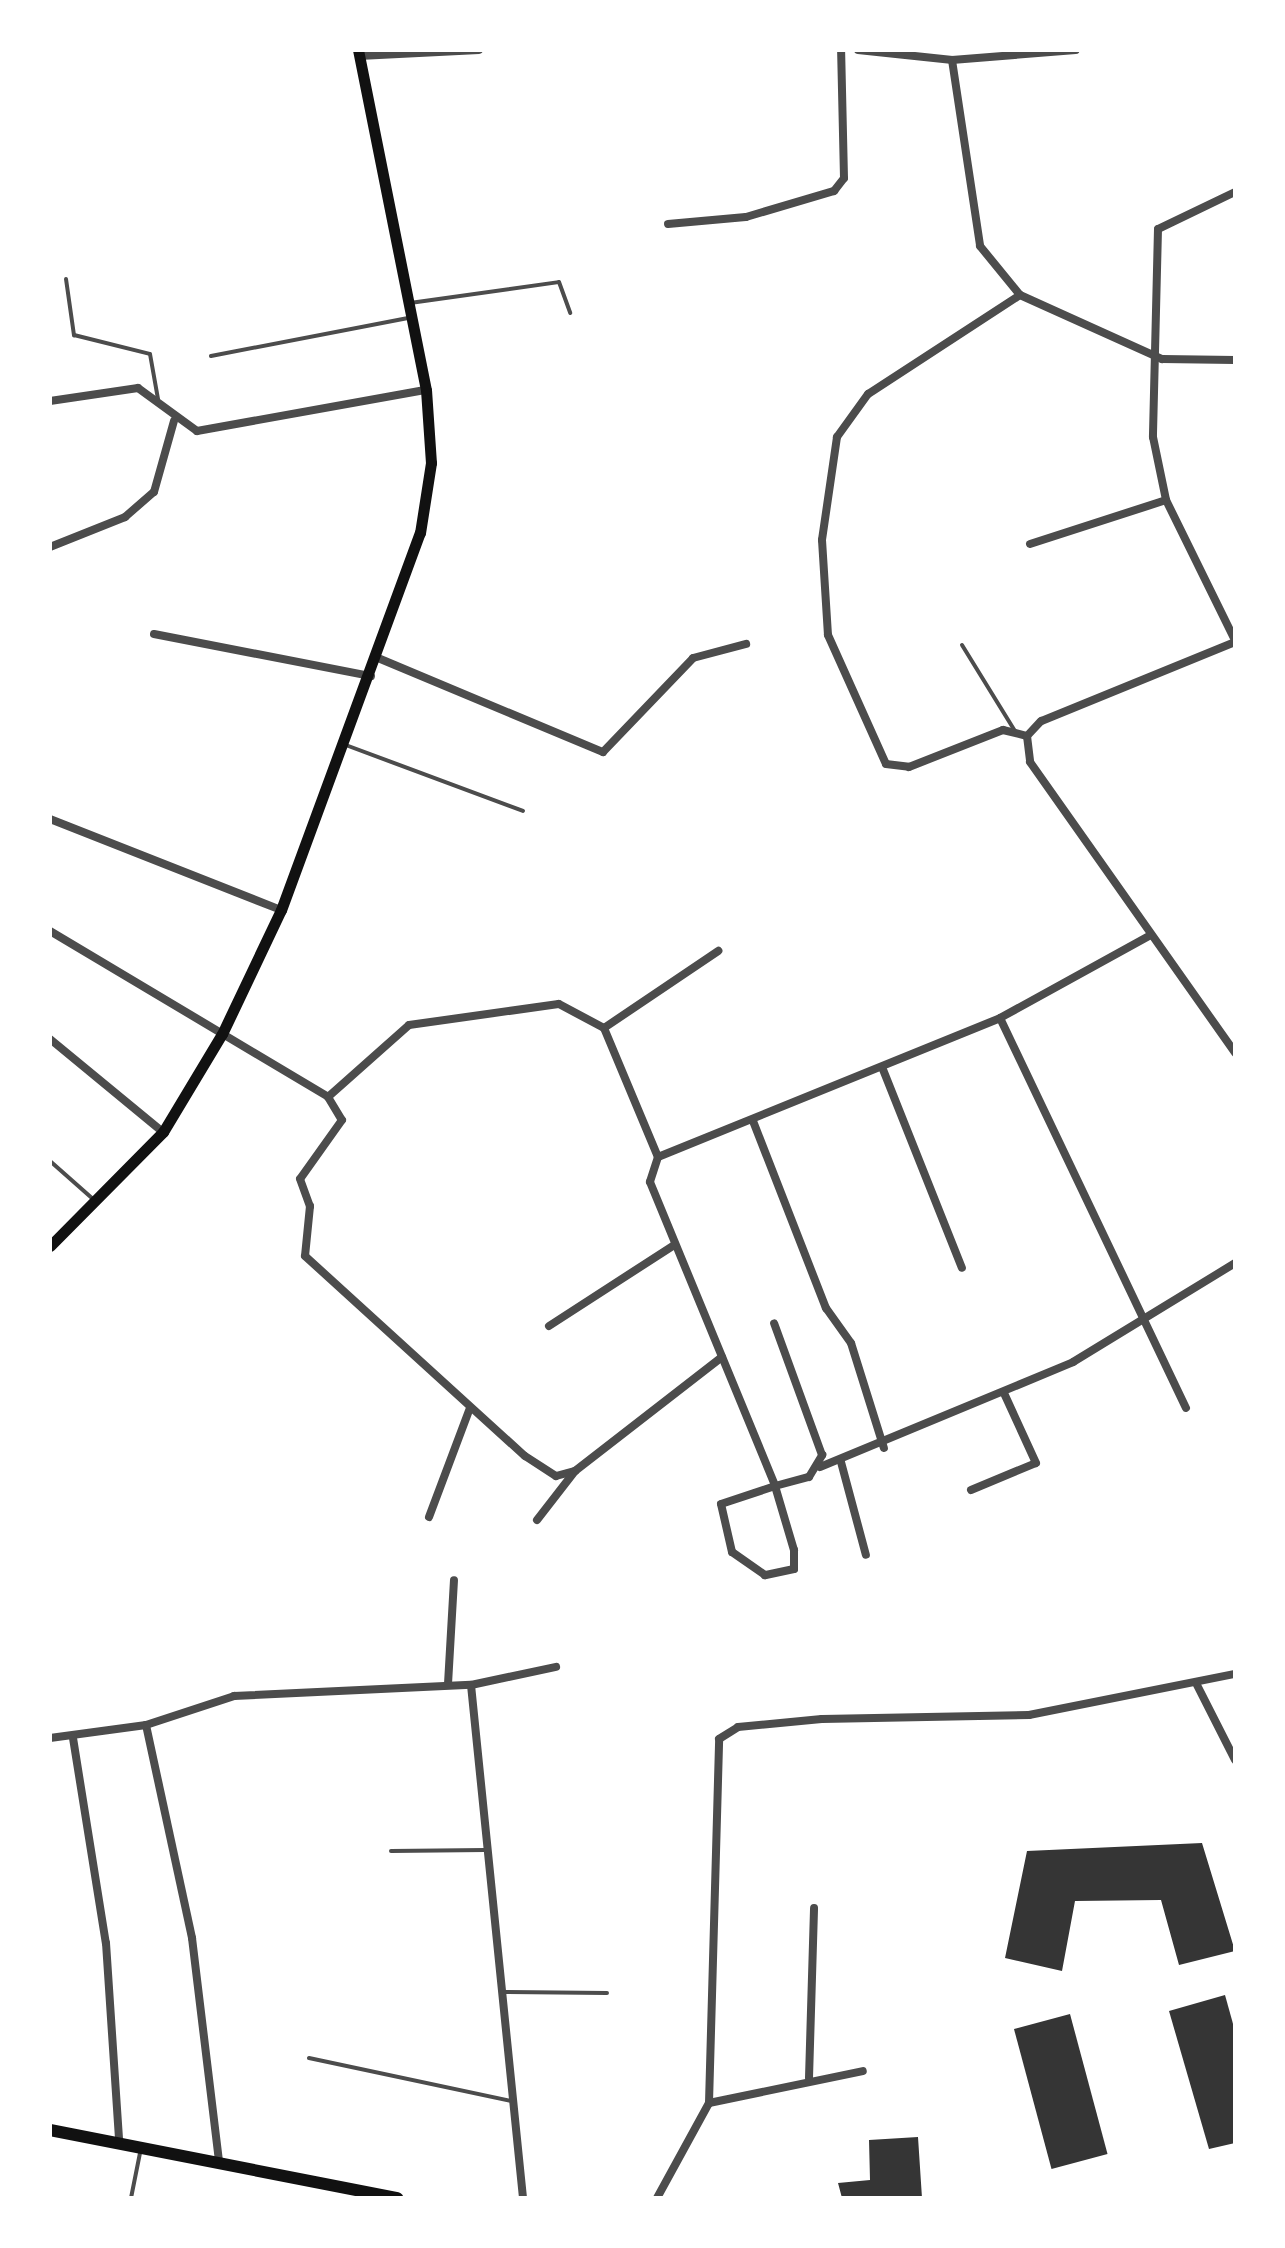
<!DOCTYPE html>
<style>
body{margin:0}
#map{position:relative;width:1285px;height:2248px;overflow:hidden;background:#fff;font-family:Quicksand,sans-serif}
div>[style]{position:absolute}
[style*='--x']{left:calc(var(--x)*1px);top:calc(var(--y)*1px);width:calc(var(--w)*1px);rotate:calc(var(--a)*1deg)}
.building>*{inset:0;background:#353535;transform-origin:0 0}
.service>*{height:4px;margin:-2px;padding:0 2px;transform-origin:2px;border-radius:2px;background:#4c4c4c}
.minor>*{height:8px;margin:-4px;padding:0 4px;transform-origin:4px;border-radius:4px;background:#4c4c4c}
.secondary>*{height:11px;margin:-5.5px;padding:0 5.5px;transform-origin:5.5px;border-radius:5.5px;background:#111}
.primary>*{height:12px;margin:-6px;padding:0 6px;transform-origin:6px;border-radius:6px;background:#111}
span{translate:-50% -50%;white-space:nowrap;text-align:center;line-height:1.15;-webkit-text-stroke:9px #fff;paint-order:stroke}
.frame{position:absolute;inset:0;border:52px solid #fff;pointer-events:none}
</style>
<div id="map">
<div class="building">
<i style="clip-path:polygon(1202px 1843px,1235px 1951px,1179px 1965px,1161px 1900px,1075px 1901px,1062px 1971px,1005px 1958px,1027px 1851px)"></i>
<i style="clip-path:polygon(1225px 1995px,1235px 2031px,1235px 2143px,1209px 2149px,1169px 2011px)"></i>
<i style="left:1070px;top:2014px;width:145px;height:58px;rotate:75deg"></i>
<i style="clip-path:polygon(918px 2137px,922px 2198px,842px 2198px,838px 2183px,870px 2180px,869px 2140px)"></i>
</div>
<div class="service">
<i style="--x:66;--y:279;--w:57;--a:81.9"></i>
<i style="--x:74;--y:335;--w:78;--a:14"></i>
<i style="--x:150;--y:354;--w:46;--a:79.9"></i>
<i style="--x:410;--y:303;--w:150;--a:-8"></i>
<i style="--x:559;--y:282;--w:33;--a:70"></i>
<i style="--x:211;--y:356;--w:202;--a:-10.9"></i>
<i style="--x:962;--y:645;--w:101;--a:58.4"></i>
<i style="--x:343;--y:744;--w:192;--a:20.4"></i>
<i style="--x:50;--y:1161;--w:57;--a:41.5"></i>
<i style="--x:391;--y:1851;--w:94;--a:-0.6"></i>
<i style="--x:505;--y:1992;--w:102;--a:0.6"></i>
<i style="--x:309;--y:2058;--w:208;--a:12"></i>
<i style="--x:131;--y:2198;--w:46;--a:-78.7"></i>
</div>
<div class="minor">
<i style="--x:858;--y:50;--w:95;--a:6.1"></i>
<i style="--x:952;--y:60;--w:188;--a:81.4"></i>
<i style="--x:980;--y:246;--w:63;--a:50.8"></i>
<i style="--x:1020;--y:295;--w:156;--a:24.3"></i>
<i style="--x:1162;--y:359;--w:73;--a:0.8"></i>
<i style="--x:359;--y:56;--w:120;--a:-2.9"></i>
<i style="--x:952;--y:60;--w:124;--a:-4.6"></i>
<i style="--x:1235;--y:192;--w:85;--a:154.3"></i>
<i style="--x:1158;--y:229;--w:208;--a:91.4"></i>
<i style="--x:1153;--y:437;--w:64;--a:78.3"></i>
<i style="--x:1166;--y:500;--w:156;--a:63.8"></i>
<i style="--x:668;--y:224;--w:78;--a:-5.1"></i>
<i style="--x:746;--y:217;--w:92;--a:-16.5"></i>
<i style="--x:834;--y:191;--w:16;--a:-52"></i>
<i style="--x:844;--y:178;--w:128;--a:-91.3"></i>
<i style="--x:1020;--y:295;--w:181;--a:146.9"></i>
<i style="--x:868;--y:394;--w:53;--a:125.8"></i>
<i style="--x:837;--y:437;--w:104;--a:98.3"></i>
<i style="--x:822;--y:540;--w:95;--a:86.4"></i>
<i style="--x:828;--y:635;--w:141;--a:65.8"></i>
<i style="--x:886;--y:764;--w:23;--a:7"></i>
<i style="--x:909;--y:767;--w:101;--a:-21.5"></i>
<i style="--x:1003;--y:730;--w:25;--a:14"></i>
<i style="--x:50;--y:401;--w:89;--a:-8.4"></i>
<i style="--x:138;--y:388;--w:73;--a:36.1"></i>
<i style="--x:197;--y:431;--w:233;--a:-10.2"></i>
<i style="--x:1030;--y:544;--w:143;--a:-17.9"></i>
<i style="--x:50;--y:547;--w:81;--a:-21.8"></i>
<i style="--x:125;--y:517;--w:38;--a:-41"></i>
<i style="--x:154;--y:492;--w:74;--a:-74.3"></i>
<i style="--x:154;--y:634;--w:221;--a:11"></i>
<i style="--x:1235;--y:642;--w:209;--a:157.8"></i>
<i style="--x:1041;--y:721;--w:21;--a:133"></i>
<i style="--x:1027;--y:736;--w:26;--a:83"></i>
<i style="--x:1030;--y:762;--w:356;--a:54.8"></i>
<i style="--x:378;--y:658;--w:244;--a:22.7"></i>
<i style="--x:603;--y:752;--w:130;--a:-46.2"></i>
<i style="--x:693;--y:658;--w:55;--a:-14.8"></i>
<i style="--x:50;--y:819;--w:248;--a:21.5"></i>
<i style="--x:50;--y:931;--w:324;--a:30.8"></i>
<i style="--x:328;--y:1097;--w:27;--a:59"></i>
<i style="--x:342;--y:1120;--w:72;--a:125.4"></i>
<i style="--x:300;--y:1179;--w:29;--a:70"></i>
<i style="--x:310;--y:1206;--w:50;--a:95.7"></i>
<i style="--x:305;--y:1256;--w:297;--a:42.3"></i>
<i style="--x:525;--y:1456;--w:37;--a:33"></i>
<i style="--x:556;--y:1476;--w:20;--a:-15"></i>
<i style="--x:1000;--y:1018;--w:432;--a:64.5"></i>
<i style="--x:604;--y:1028;--w:138;--a:-34"></i>
<i style="--x:50;--y:1039;--w:146;--a:39.5"></i>
<i style="--x:882;--y:1067;--w:216;--a:68.3"></i>
<i style="--x:328;--y:1097;--w:108;--a:-41.6"></i>
<i style="--x:409;--y:1025;--w:151;--a:-8"></i>
<i style="--x:559;--y:1004;--w:51;--a:28.1"></i>
<i style="--x:604;--y:1028;--w:140;--a:67.3"></i>
<i style="--x:753;--y:1121;--w:201;--a:68.7"></i>
<i style="--x:826;--y:1308;--w:43;--a:54.5"></i>
<i style="--x:851;--y:1343;--w:110;--a:72.6"></i>
<i style="--x:658;--y:1157;--w:26;--a:108"></i>
<i style="--x:650;--y:1182;--w:329;--a:67.6"></i>
<i style="--x:775;--y:1486;--w:67;--a:73.5"></i>
<i style="--x:794;--y:1550;--w:19;--a:90"></i>
<i style="--x:794;--y:1569;--w:30;--a:168"></i>
<i style="--x:765;--y:1575;--w:40;--a:-145.1"></i>
<i style="--x:732;--y:1552;--w:49;--a:-102.9"></i>
<i style="--x:721;--y:1504;--w:57;--a:-18.4"></i>
<i style="--x:775;--y:1486;--w:35;--a:-15"></i>
<i style="--x:809;--y:1477;--w:26;--a:-59"></i>
<i style="--x:822;--y:1455;--w:140;--a:-110"></i>
<i style="--x:658;--y:1157;--w:369;--a:-22.1"></i>
<i style="--x:1000;--y:1018;--w:170;--a:-28.8"></i>
<i style="--x:549;--y:1326;--w:149;--a:-32.9"></i>
<i style="--x:841;--y:1462;--w:96;--a:75"></i>
<i style="--x:820;--y:1467;--w:274;--a:-22.5"></i>
<i style="--x:1073;--y:1362;--w:190;--a:-31.4"></i>
<i style="--x:971;--y:1490;--w:70;--a:-22.6"></i>
<i style="--x:1036;--y:1463;--w:77;--a:-114.6"></i>
<i style="--x:429;--y:1517;--w:116;--a:-69.4"></i>
<i style="--x:537;--y:1520;--w:62;--a:-52.2"></i>
<i style="--x:575;--y:1471;--w:186;--a:-37.8"></i>
<i style="--x:448;--y:1684;--w:104;--a:-86.7"></i>
<i style="--x:471;--y:1685;--w:87;--a:-12"></i>
<i style="--x:1197;--y:1685;--w:84;--a:63.1"></i>
<i style="--x:146;--y:1725;--w:218;--a:77.8"></i>
<i style="--x:192;--y:1938;--w:224;--a:83.1"></i>
<i style="--x:50;--y:1738;--w:97;--a:-7.7"></i>
<i style="--x:146;--y:1725;--w:93;--a:-18.2"></i>
<i style="--x:234;--y:1696;--w:237;--a:-2.7"></i>
<i style="--x:471;--y:1685;--w:516;--a:84.21"></i>
<i style="--x:73;--y:1738;--w:208;--a:80.9"></i>
<i style="--x:106;--y:1943;--w:196;--a:86.2"></i>
<i style="--x:809;--y:2078;--w:170;--a:-88.3"></i>
<i style="--x:709;--y:2103;--w:157;--a:-11.7"></i>
<i style="--x:657;--y:2198;--w:108;--a:-61.3"></i>
<i style="--x:709;--y:2103;--w:364;--a:-88.4"></i>
<i style="--x:719;--y:1739;--w:22;--a:-32"></i>
<i style="--x:738;--y:1727;--w:84;--a:-5.4"></i>
<i style="--x:822;--y:1719;--w:207;--a:-1.1"></i>
<i style="--x:1029;--y:1715;--w:210;--a:-11.3"></i>
</div>
<div class="secondary">
<i style="--x:50;--y:1246;--w:161;--a:-45.3"></i>
<i style="--x:163;--y:1132;--w:114;--a:-59"></i>
<i style="--x:222;--y:1034;--w:137;--a:-64.6"></i>
<i style="--x:281;--y:910;--w:402;--a:-69.8"></i>
<i style="--x:420;--y:533;--w:71;--a:-81.1"></i>
<i style="--x:431;--y:463;--w:73;--a:-93.9"></i>
<i style="--x:426;--y:390;--w:347;--a:-101.3"></i>
</div>
<div class="primary">
<i style="--x:50;--y:2130;--w:354;--a:11.1"></i>
</div>
<div class="frame"></div>
</div>
